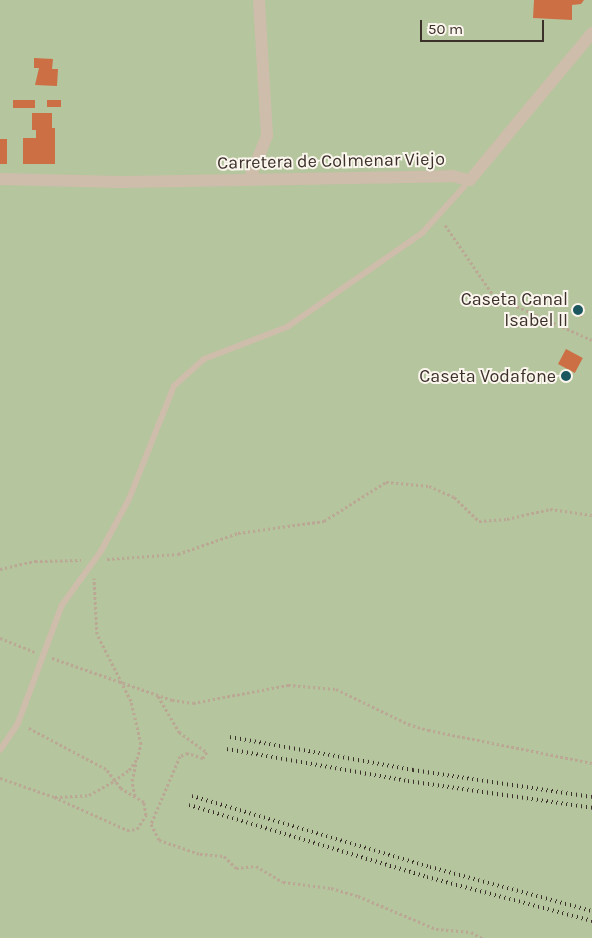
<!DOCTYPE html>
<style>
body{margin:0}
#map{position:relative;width:592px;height:938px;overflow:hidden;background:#f4ecdf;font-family:Karla,sans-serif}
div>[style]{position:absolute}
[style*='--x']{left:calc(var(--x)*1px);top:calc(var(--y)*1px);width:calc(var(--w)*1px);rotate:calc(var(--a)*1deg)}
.green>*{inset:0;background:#b5c59e;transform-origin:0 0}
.building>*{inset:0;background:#cd6f45;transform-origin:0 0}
.path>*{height:3px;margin-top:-1.5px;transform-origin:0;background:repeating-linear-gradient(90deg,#baa794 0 2.5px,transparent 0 5px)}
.service>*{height:6px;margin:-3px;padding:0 3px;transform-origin:3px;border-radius:3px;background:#cebdaa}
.minor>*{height:12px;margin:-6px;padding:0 6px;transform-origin:6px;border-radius:6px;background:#cebdaa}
.rail>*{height:4px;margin-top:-2px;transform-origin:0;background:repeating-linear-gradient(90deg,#3b302a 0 1px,transparent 0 5px)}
.dots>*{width:14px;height:14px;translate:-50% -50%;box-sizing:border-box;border:2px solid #fbf6ed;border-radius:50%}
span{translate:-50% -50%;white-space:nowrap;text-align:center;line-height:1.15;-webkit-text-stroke:4px #fbf6ed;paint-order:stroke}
.street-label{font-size:18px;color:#3b302a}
.poi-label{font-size:18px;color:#3b302a}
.right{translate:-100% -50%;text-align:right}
.scale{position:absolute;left:420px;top:20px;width:124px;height:22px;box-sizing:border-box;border:2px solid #3b302a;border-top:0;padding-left:6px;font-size:15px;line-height:18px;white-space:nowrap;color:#3b302a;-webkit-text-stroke:4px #fbf6ed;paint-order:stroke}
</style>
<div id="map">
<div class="green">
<i style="left:0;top:0;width:592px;height:938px"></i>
</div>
<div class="building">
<i style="clip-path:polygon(534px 0,584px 0,581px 4px,572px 5px,572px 20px,533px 18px)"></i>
<i style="clip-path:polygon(34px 58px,53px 59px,52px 69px,58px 69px,57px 86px,35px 85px,39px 68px,34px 68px)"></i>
<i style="left:35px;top:100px;width:8px;height:22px;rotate:90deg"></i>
<i style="left:61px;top:100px;width:7px;height:14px;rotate:90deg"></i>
<i style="clip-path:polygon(32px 113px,52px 113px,52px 128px,55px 128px,55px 164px,23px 164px,23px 138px,36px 138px,36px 130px,32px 130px)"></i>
<i style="left:0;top:139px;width:7px;height:25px"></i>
<i style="left:576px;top:304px;width:10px;height:10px;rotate:24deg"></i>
<i style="left:566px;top:349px;width:19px;height:17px;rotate:28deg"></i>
<i style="clip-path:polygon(564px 371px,572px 376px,568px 382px,561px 377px)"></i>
</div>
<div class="path">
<i style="--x:445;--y:225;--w:86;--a:55.4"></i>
<i style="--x:494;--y:296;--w:107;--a:24.2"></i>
<i style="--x:107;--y:559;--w:71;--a:-4"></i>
<i style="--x:178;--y:554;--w:64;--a:-19.3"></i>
<i style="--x:238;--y:533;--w:87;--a:-7.9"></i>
<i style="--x:324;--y:521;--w:73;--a:-32.2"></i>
<i style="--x:386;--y:482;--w:43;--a:5.3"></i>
<i style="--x:429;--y:486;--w:27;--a:24"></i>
<i style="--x:454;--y:497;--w:35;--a:44"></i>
<i style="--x:479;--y:521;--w:28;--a:-4"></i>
<i style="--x:507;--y:519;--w:44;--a:-13.1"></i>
<i style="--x:550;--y:509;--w:42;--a:8.1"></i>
<i style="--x:0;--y:569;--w:36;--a:-13"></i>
<i style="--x:35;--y:561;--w:46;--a:-1.2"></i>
<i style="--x:0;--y:638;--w:37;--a:22"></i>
<i style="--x:52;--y:658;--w:127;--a:19.3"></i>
<i style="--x:172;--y:700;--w:21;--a:8"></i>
<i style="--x:193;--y:703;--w:97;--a:-10.7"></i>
<i style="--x:288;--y:685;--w:48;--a:4.8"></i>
<i style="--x:336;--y:689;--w:80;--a:25.9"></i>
<i style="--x:408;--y:724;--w:21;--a:17"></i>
<i style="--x:428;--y:730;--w:167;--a:11.4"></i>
<i style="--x:158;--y:696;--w:42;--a:59.7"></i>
<i style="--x:179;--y:732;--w:34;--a:36"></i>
<i style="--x:207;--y:752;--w:7;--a:124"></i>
<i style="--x:203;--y:758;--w:16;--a:-162"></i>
<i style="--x:188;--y:753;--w:9;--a:159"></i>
<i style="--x:180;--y:756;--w:74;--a:113.1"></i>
<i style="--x:151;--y:824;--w:18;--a:63"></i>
<i style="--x:159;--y:840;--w:43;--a:18.9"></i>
<i style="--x:200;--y:854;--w:24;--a:5"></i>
<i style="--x:224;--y:856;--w:17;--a:45"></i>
<i style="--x:236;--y:868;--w:20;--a:-6"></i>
<i style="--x:256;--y:866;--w:31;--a:31"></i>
<i style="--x:283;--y:882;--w:48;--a:7.1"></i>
<i style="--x:331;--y:888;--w:28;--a:17"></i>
<i style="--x:358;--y:896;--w:85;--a:22.9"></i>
<i style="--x:436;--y:929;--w:35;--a:5"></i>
<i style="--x:471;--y:932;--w:13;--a:29"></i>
<i style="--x:0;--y:778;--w:57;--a:19.4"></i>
<i style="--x:54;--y:797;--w:80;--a:24.3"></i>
<i style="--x:127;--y:830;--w:10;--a:-6"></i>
<i style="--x:137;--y:829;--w:17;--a:-57"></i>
<i style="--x:146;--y:815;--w:13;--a:-99"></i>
<i style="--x:144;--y:802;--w:27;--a:-149"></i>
<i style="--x:121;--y:788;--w:24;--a:-128"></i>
<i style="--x:106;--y:769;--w:89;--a:-152"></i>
<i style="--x:135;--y:796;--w:15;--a:-101"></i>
<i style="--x:132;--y:781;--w:18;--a:-77"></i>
<i style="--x:55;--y:797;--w:34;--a:-3"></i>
<i style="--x:89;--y:795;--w:29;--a:-29"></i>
<i style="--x:114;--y:781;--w:19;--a:-36"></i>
<i style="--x:129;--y:770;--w:14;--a:-54"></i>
<i style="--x:137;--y:759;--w:16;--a:-75"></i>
<i style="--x:141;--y:744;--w:44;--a:-103.1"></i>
<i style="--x:131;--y:701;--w:75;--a:-116.9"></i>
<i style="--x:97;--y:634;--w:56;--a:-93.1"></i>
</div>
<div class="service">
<i style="--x:0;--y:750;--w:32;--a:-56"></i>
<i style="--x:18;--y:723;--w:126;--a:-69.6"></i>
<i style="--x:62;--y:605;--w:67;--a:-54.2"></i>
<i style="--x:101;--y:551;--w:59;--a:-61.7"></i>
<i style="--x:129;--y:499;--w:122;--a:-68.3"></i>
<i style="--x:174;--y:386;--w:40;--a:-42"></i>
<i style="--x:204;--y:359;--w:89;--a:-21.1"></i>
<i style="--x:287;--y:327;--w:165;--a:-34.8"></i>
<i style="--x:422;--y:233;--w:72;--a:-47.8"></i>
</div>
<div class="minor">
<i style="--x:0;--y:179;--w:121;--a:1.4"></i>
<i style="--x:121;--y:182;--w:331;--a:-1"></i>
<i style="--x:452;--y:176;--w:18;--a:13"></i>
<i style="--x:470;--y:180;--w:191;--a:-50.3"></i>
<i style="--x:249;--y:180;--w:48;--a:-67.8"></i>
<i style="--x:267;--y:136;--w:136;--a:-93.4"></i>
</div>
<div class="rail">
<i style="--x:230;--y:737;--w:186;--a:10.2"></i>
<i style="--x:413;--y:770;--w:181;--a:8.6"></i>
<i style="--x:227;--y:749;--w:184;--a:10"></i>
<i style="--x:408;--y:781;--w:186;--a:8.3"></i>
<i style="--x:192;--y:796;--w:248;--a:16.6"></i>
<i style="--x:430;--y:867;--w:168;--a:15.2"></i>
<i style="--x:189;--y:805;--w:249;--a:16.8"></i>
<i style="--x:427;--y:877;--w:171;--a:14.9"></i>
</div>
<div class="dots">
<i style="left:578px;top:310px;background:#1c5760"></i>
<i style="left:566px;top:376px;background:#1c5760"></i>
</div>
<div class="street-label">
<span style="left:331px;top:161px;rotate:-1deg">Carretera de Colmenar Viejo</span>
</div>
<div class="poi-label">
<span class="right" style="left:568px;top:310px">Caseta Canal<br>Isabel II</span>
<span class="right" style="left:556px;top:376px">Caseta Vodafone</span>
</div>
<div class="scale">50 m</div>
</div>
